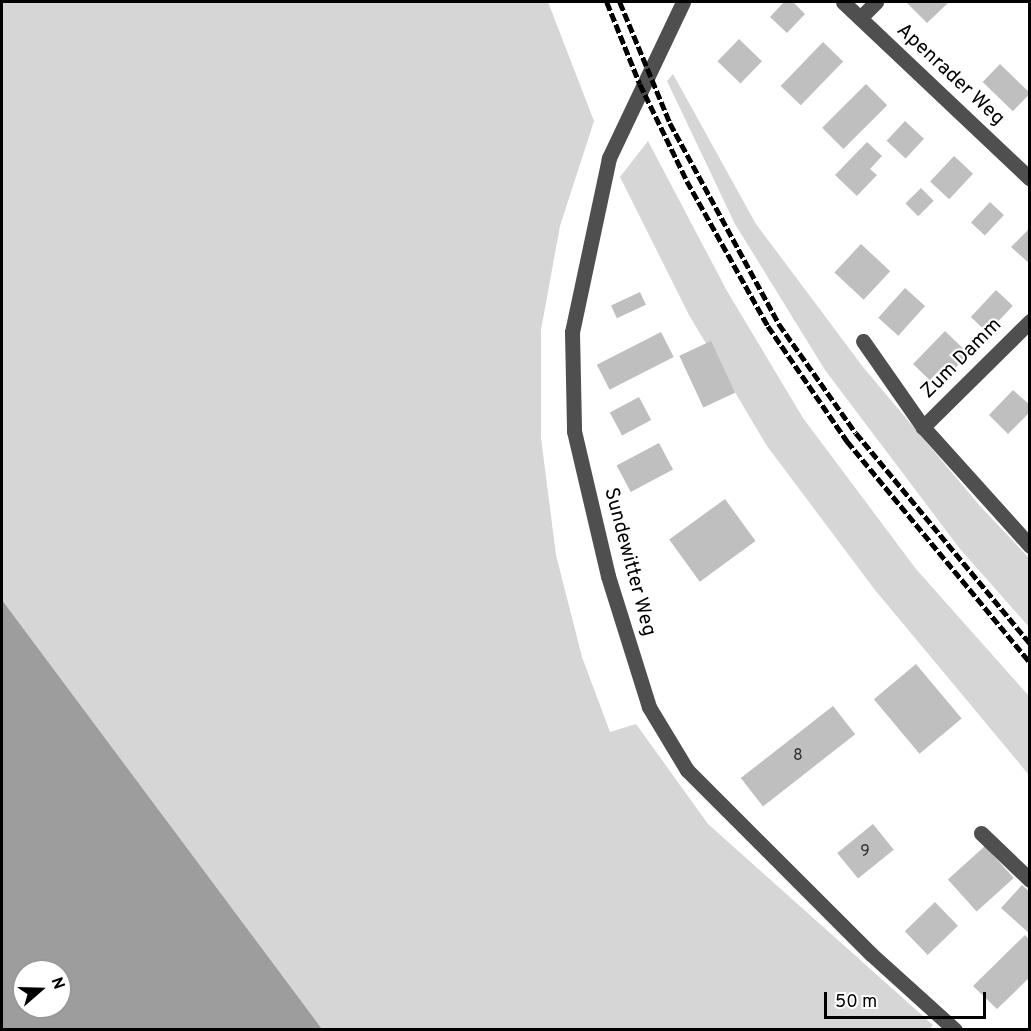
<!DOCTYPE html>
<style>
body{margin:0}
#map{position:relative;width:1031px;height:1031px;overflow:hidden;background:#fff;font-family:Overpass,sans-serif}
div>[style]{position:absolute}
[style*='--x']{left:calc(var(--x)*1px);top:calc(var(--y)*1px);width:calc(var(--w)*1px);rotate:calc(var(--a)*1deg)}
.green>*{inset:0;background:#d6d6d6}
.water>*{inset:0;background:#9d9d9d}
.building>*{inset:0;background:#bfbfbf;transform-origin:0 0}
.minor>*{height:15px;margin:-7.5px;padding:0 7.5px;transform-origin:7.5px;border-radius:7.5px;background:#4f4f4f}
.rail>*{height:4.5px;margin-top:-2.25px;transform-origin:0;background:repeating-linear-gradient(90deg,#000 0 9px,transparent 0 12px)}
span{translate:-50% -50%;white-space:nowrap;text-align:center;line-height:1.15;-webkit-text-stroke:4.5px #fff;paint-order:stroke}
.number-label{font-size:16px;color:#303030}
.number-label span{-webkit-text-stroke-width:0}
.street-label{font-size:20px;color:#000}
.frame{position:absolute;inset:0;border:3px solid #000;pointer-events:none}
.north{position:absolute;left:12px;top:959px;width:60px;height:60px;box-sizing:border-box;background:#fff;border:2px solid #999;border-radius:50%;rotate:70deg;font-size:16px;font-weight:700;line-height:24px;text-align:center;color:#000}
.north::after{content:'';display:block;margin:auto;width:21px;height:27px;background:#000;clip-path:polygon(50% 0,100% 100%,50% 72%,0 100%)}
.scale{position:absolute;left:824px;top:992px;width:162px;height:27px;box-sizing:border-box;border:3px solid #000;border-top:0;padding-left:8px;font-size:18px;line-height:21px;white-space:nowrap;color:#000;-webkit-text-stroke:4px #fff;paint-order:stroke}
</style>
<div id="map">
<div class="green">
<i style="clip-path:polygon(2px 2px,548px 2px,594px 121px,560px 226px,541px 330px,541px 438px,556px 555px,582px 657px,610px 732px,636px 724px,708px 824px,933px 1025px,929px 1030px,322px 1029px,2px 600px)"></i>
<i style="clip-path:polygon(673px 74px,756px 224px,863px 367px,980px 506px,1029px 558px,1029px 627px,960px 549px,825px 370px,735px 224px,667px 81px)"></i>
<i style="clip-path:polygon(648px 141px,727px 291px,803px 418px,916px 569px,1029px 696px,1029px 775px,875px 590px,767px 446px,689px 315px,620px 177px)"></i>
</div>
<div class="water">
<i style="clip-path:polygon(evenodd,2px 600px,322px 1029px,2px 1029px,2px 600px,24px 971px,60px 971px,60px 1007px,24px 1007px,24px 971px)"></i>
</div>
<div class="building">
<i style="clip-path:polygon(784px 2px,793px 2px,805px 14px,787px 33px,770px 17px)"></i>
<i style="clip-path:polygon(906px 2px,949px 2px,927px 23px)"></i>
<i style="left:739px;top:39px;width:32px;height:31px;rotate:44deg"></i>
<i style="left:823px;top:42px;width:28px;height:61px;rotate:44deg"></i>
<i style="left:1000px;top:64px;width:42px;height:25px;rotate:44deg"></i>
<i style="left:866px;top:84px;width:30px;height:62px;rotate:45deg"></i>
<i style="left:905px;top:121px;width:26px;height:27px;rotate:43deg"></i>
<i style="clip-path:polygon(867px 142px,882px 156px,870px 169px,877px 175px,857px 196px,835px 175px)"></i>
<i style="left:954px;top:156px;width:26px;height:35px;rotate:43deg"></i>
<i style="left:921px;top:188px;width:18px;height:22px;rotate:45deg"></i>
<i style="left:990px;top:202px;width:19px;height:28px;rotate:43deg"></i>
<i style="clip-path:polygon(1030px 228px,1030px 264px,1011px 247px)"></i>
<i style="left:861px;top:244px;width:40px;height:39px;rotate:43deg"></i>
<i style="left:905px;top:288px;width:27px;height:40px;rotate:42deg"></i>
<i style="left:996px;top:290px;width:23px;height:37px;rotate:43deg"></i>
<i style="left:640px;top:292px;width:14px;height:32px;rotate:65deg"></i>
<i style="left:945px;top:331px;width:33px;height:46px;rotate:44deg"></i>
<i style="left:661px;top:332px;width:28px;height:72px;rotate:63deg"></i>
<i style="left:711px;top:341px;width:57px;height:35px;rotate:65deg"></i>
<i style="clip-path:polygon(1013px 390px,1030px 405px,1030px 412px,1008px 434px,989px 415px)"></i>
<i style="left:639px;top:397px;width:26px;height:33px;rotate:62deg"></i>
<i style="left:659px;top:443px;width:30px;height:48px;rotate:62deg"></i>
<i style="left:725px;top:499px;width:52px;height:69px;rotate:54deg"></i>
<i style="left:916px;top:664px;width:71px;height:55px;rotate:50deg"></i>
<i style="left:833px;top:706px;width:36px;height:117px;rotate:52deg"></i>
<i style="left:873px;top:824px;width:33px;height:46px;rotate:51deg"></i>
<i style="left:985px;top:846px;width:43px;height:50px;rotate:48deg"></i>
<i style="clip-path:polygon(1022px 885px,1030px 892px,1030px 934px,1001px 908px)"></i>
<i style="left:935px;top:902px;width:33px;height:42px;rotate:46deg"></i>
<i style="clip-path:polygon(1025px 935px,1030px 940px,1030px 977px,997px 1009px,973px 986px)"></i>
</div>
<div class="minor">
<i style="--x:683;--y:2;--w:173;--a:115.4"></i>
<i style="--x:609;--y:158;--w:178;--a:102"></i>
<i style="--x:572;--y:332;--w:99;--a:88.8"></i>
<i style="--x:574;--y:431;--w:149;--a:76.8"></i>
<i style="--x:608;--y:576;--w:137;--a:72.6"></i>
<i style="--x:649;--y:707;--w:74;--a:58.9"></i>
<i style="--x:687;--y:770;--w:260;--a:45"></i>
<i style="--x:871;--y:954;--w:113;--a:42.1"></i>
<i style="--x:843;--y:2;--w:257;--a:43.4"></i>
<i style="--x:860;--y:18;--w:23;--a:-45"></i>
<i style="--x:1030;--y:321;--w:151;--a:135.3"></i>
<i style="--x:923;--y:427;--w:160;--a:48"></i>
<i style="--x:863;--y:341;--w:105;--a:55.1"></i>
<i style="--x:981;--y:833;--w:68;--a:43.8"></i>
</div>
<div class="rail">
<i style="--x:607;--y:2;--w:88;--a:68.1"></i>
<i style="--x:640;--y:84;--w:108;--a:64.1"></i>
<i style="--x:687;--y:181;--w:166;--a:60.8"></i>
<i style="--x:768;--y:326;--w:140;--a:55.5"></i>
<i style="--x:847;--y:441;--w:287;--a:50.4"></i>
<i style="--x:620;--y:2;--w:131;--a:67.5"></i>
<i style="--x:670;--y:123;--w:229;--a:61.5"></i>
<i style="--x:779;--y:324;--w:133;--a:54.8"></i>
<i style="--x:856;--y:433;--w:273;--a:50.4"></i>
</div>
<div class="number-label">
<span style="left:798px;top:756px">8</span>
<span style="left:865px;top:852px">9</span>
</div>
<div class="street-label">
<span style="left:950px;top:75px;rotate:43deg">Apenrader Weg</span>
<span style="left:962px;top:359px;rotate:-45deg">Zum Damm</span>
<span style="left:629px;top:562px;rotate:75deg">Sundewitter Weg</span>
</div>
<div class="frame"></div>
<div class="north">N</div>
<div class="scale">50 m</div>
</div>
